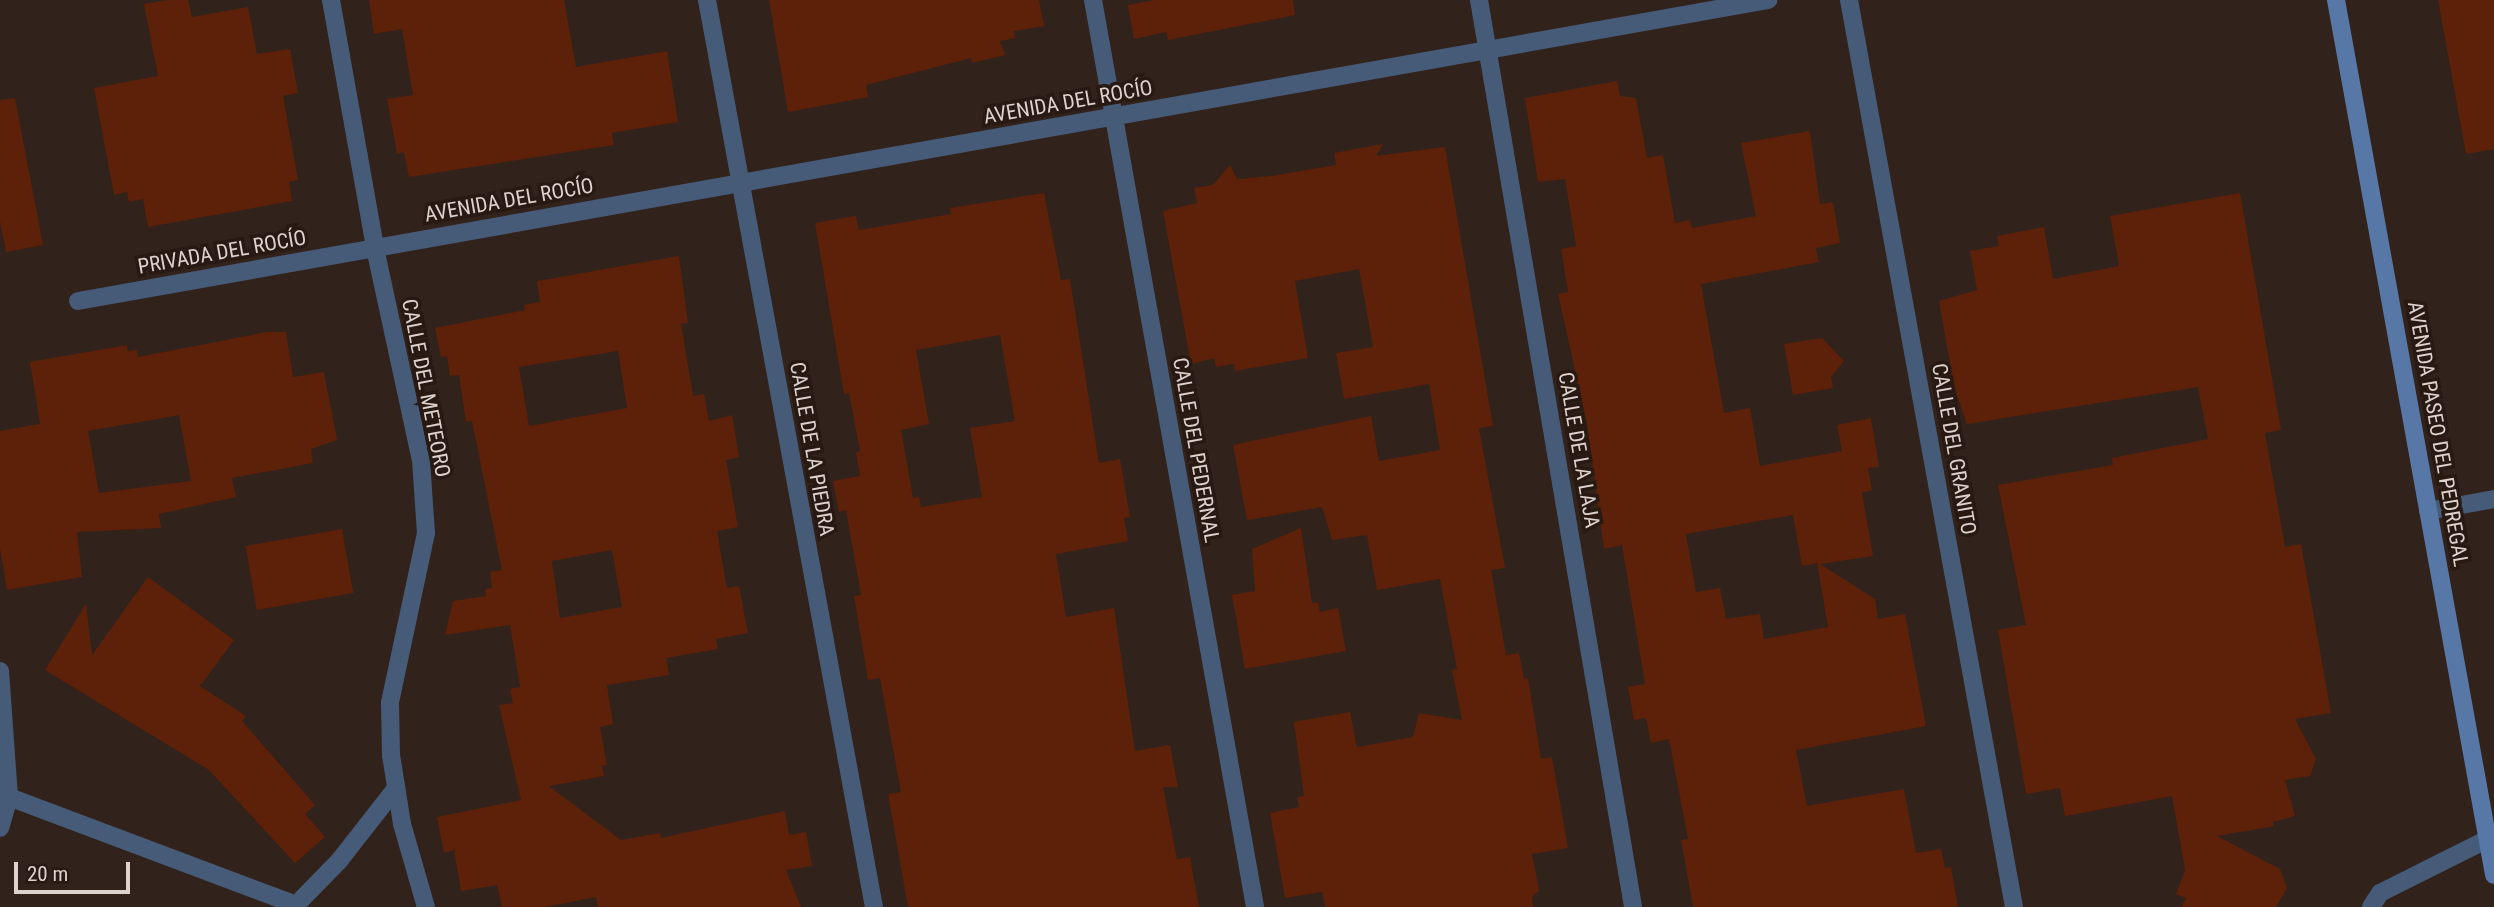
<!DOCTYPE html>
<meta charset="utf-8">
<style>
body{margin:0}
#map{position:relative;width:2494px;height:907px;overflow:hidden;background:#32221c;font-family:"Roboto Condensed",sans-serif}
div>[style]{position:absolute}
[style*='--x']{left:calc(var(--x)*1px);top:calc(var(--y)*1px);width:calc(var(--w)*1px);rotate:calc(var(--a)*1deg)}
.building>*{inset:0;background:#5d2008;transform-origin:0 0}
.service>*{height:18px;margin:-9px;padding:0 9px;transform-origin:9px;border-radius:9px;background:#465b78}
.minor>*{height:18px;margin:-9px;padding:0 9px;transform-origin:9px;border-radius:9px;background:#465b78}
.tertiary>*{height:18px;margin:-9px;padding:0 9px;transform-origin:9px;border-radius:9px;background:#465b78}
.secondary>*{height:18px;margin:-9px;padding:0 9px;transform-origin:9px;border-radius:9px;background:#5778a6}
span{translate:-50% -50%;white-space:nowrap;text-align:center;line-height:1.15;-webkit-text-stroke:7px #281913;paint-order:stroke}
.street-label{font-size:21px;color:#ddd2ce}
.scale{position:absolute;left:14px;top:862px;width:116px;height:32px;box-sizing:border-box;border:4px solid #ddd2ce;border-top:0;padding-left:9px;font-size:21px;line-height:24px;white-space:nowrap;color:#ddd2ce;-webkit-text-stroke:5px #281913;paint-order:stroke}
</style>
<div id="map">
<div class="building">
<i style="clip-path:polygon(169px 0,188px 0,192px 17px,248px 7px,257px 54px,290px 49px,298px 93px,283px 96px,298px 180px,289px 182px,292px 201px,148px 227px,143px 199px,129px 202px,127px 192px,114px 195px,94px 88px,158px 76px,144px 4px)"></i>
<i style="clip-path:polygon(369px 0,564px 0,576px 67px,667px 51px,678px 122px,612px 133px,614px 145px,409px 177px,404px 152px,397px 154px,387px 99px,413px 95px,402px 29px,374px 34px)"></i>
<i style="clip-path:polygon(769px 0,1039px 0,1044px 26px,1014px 31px,1015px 38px,1000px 41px,1005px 55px,972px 63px,971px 58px,866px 85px,868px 97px,788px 112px)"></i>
<i style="clip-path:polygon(1155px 0,1293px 0,1295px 15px,1168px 40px,1166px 32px,1134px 39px,1128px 5px)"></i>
<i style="clip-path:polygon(2438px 0,2494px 0,2494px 149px,2466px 154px)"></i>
<i style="clip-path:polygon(evenodd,1617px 81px,1620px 96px,1636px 98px,1647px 158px,1663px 155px,1675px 223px,1690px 220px,1692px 228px,1756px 216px,1741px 143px,1810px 131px,1820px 204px,1833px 202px,1840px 243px,1816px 248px,1819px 262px,1701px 284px,1724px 413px,1750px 408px,1760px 466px,1842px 451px,1837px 425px,1871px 418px,1879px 467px,1868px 468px,1872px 490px,1862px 493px,1873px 556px,1820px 564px,1875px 599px,1878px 619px,1905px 614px,1926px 726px,1796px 750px,1807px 806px,1904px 789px,1916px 853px,1941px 849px,1945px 868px,1951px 867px,1958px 907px,1693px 907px,1681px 840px,1688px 839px,1669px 739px,1651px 743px,1646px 718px,1634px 720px,1628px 687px,1645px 684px,1622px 545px,1604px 549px,1587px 424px,1558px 294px,1568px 292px,1561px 249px,1576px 246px,1565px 179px,1538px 182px,1525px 98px,1617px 81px,1793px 515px,1802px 566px,1817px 563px,1828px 627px,1764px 639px,1760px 614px,1726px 619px,1720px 588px,1696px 592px,1686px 534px,1793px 515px)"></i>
<i style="clip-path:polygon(15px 98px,43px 245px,6px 252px,0 221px,0 100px)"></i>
<i style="clip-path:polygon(1383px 144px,1376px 156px,1445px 147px,1493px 426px,1479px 428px,1505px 568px,1491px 570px,1506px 655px,1519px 653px,1524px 679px,1528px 678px,1541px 759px,1552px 757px,1568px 848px,1532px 854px,1539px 890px,1532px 897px,1533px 907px,1325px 907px,1322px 892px,1285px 898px,1270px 813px,1299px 807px,1297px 797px,1304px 796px,1294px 722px,1350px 712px,1357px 747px,1413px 737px,1419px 713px,1462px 720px,1452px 670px,1457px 669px,1440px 579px,1377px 590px,1367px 535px,1332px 540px,1322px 507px,1247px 520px,1233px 445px,1371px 416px,1379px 461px,1440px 450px,1429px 384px,1344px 399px,1336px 353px,1373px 347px,1359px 269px,1295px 281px,1308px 358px,1235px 371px,1234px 364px,1216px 367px,1214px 358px,1191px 364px,1163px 211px,1197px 203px,1194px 188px,1213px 185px,1230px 165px,1237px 179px,1271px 176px,1336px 165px,1334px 153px)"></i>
<i style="clip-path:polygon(evenodd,1044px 193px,1061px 280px,1070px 279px,1099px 463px,1120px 459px,1130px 517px,1124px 518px,1128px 541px,1056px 554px,1066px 617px,1114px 608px,1135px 751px,1170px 745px,1178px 787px,1163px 787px,1177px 859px,1190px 857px,1199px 907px,908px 907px,888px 794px,901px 792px,880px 678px,868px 680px,854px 596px,861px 595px,846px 510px,839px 512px,833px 481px,860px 476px,856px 452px,860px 451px,849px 393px,844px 394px,815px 223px,856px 216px,859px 230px,951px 214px,950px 208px,1044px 193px,1000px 335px,1015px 421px,970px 428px,982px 497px,921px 507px,919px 497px,913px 498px,901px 430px,929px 424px,916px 350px,1000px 335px)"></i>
<i style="clip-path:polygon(2240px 193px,2281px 430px,2265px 433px,2285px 547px,2301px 544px,2331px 713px,2295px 719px,2316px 759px,2310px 776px,2285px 780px,2295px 816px,2273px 822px,2274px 826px,2217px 836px,2280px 869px,2287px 888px,2276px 907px,2182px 907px,2186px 898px,2176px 894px,2185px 870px,2172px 796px,2065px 816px,2060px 788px,2026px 794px,1998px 630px,2026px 625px,1998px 485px,2113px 465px,2112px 458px,2208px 439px,2198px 387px,1967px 424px,1954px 386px,1939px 301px,1977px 290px,1970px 251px,1999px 246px,1997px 236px,2044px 227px,2053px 279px,2119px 266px,2110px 216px)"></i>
<i style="clip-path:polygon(evenodd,679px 256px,688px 323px,681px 324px,693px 396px,704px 394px,709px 421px,732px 415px,739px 457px,726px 460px,738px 527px,717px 531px,727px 588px,739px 586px,748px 633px,716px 639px,718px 649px,666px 658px,669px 675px,607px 685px,613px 724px,600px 727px,607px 765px,602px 766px,604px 776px,549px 786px,621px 840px,660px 833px,661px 838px,785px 811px,789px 835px,806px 832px,812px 866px,786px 870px,801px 907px,598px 907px,596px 897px,545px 907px,502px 907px,497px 885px,461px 891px,454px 850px,444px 853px,437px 817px,521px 800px,499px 705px,513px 703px,510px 689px,520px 687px,510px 625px,445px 635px,453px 601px,486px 596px,485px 589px,492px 588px,490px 572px,502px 570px,472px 421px,466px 422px,459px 375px,450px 376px,447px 356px,441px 357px,435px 328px,525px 310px,524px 305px,540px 302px,537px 281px,679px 256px,618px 351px,627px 408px,529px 426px,519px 367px,618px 351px,679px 256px,612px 550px,622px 607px,560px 618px,552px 561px,612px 550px)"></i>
<i style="clip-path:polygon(evenodd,267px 332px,286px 332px,293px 377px,324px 372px,337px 440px,311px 449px,313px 463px,232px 478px,236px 497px,159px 514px,161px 528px,77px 532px,82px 577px,7px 590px,0 548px,0 431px,40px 424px,30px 362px,127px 345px,128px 351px,137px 350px,138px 357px,267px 332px,179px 415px,191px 481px,99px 493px,88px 431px,179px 415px)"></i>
<i style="clip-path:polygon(1822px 338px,1844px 361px,1831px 377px,1833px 388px,1793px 395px,1784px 344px)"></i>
<i style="clip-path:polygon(1301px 528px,1312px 603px,1318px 602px,1320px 612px,1338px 608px,1346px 651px,1245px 669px,1232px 595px,1255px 591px,1252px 549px)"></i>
<i style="left:342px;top:529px;width:65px;height:98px;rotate:80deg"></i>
<i style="clip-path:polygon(148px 577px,234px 640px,200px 686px,246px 716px,242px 721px,315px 805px,305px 814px,325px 837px,295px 863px,209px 770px,45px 670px,86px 604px,92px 655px)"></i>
</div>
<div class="service">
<i style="--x:2428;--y:511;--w:67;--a:-10.3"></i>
<i style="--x:0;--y:671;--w:126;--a:85.9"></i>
<i style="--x:9;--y:797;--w:307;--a:20.6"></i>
<i style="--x:296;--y:905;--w:62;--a:-45.7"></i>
<i style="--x:339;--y:861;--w:93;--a:-52"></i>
<i style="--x:0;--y:794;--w:9;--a:18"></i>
<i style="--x:9;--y:797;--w:32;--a:106"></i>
</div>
<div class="minor">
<i style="--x:331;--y:0;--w:252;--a:79.9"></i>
<i style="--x:375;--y:248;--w:217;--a:77.8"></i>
<i style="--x:421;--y:460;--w:73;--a:86.1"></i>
<i style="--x:426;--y:533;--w:174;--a:102"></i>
<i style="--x:390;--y:703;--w:52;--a:88.9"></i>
<i style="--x:391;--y:755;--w:70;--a:80.9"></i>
<i style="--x:402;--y:824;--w:86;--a:73.9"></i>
<i style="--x:707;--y:0;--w:922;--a:79.57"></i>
<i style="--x:1093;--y:0;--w:921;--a:79.87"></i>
<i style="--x:1479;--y:0;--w:920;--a:80.36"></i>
<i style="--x:1849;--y:0;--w:922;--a:79.69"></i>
<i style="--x:78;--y:301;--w:1717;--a:-10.1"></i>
</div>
<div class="tertiary">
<i style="--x:2371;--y:907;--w:17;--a:-57"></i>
<i style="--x:2380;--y:893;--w:127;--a:-26.6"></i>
</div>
<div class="secondary">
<i style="--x:2336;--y:0;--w:889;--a:79.76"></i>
</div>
<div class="street-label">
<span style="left:1068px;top:102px;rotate:-10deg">AVENIDA DEL ROCÍO</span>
<span style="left:509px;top:200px;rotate:-10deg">AVENIDA DEL ROCÍO</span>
<span style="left:222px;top:252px;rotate:-10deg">PRIVADA DEL ROCÍO</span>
<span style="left:426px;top:388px;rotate:79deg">CALLE DEL METEORO</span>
<span style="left:2438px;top:434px;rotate:80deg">AVENIDA PASEO DEL PEDREGAL</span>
<span style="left:812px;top:449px;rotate:80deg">CALLE DE LA PIEDRA</span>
<span style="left:1954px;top:449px;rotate:80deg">CALLE DEL GRANITO</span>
<span style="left:1196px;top:450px;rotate:80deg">CALLE DEL PEDERNAL</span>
<span style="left:1579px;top:450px;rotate:80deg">CALLE DE LA LAJA</span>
</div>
<div class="scale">20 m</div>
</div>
